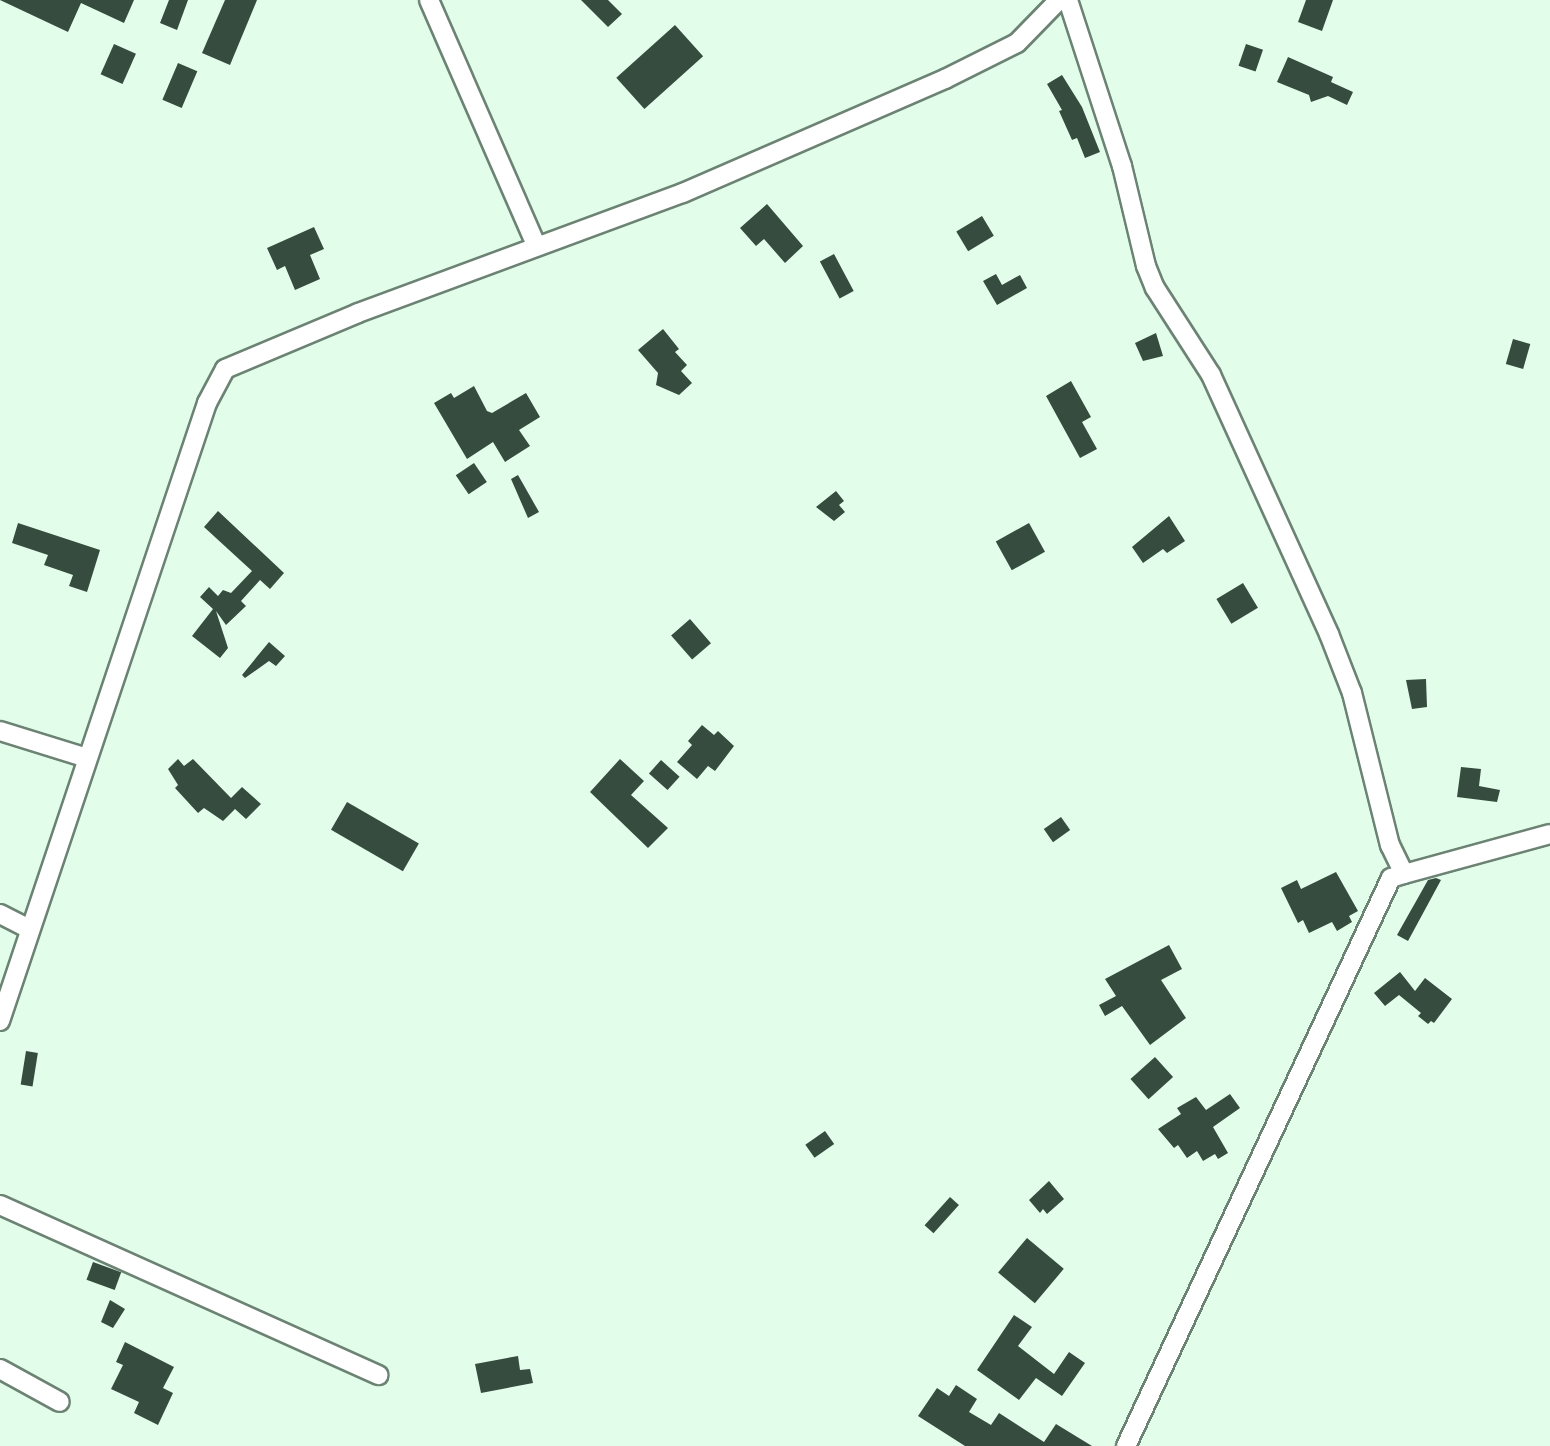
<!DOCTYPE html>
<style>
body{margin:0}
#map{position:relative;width:1550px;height:1446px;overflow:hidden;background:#e3fdeb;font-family:"Fira Sans",sans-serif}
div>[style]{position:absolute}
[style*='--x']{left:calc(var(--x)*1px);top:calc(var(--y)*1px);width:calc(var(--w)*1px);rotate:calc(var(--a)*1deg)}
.building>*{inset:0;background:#364c3e;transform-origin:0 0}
.roads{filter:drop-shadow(2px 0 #6c8374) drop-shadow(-2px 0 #6c8374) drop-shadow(0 2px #6c8374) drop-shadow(0 -2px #6c8374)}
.minor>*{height:18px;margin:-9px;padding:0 9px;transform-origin:9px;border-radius:9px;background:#fff}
span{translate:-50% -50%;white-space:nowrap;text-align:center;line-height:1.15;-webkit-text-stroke:8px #e3fdeb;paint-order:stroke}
</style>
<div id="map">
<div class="building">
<i style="clip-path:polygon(0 0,134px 0,124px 23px,81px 3px,68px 32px)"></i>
<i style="clip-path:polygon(169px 0,188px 0,177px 30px,160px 23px)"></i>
<i style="clip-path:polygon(225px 0,257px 0,230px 65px,202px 53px)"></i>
<i style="clip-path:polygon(581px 0,608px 0,622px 14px,608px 27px)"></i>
<i style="clip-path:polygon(1306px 0,1333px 0,1322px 31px,1298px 22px)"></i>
<i style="left:675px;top:25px;width:42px;height:79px;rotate:48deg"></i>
<i style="left:114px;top:44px;width:24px;height:33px;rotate:24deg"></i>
<i style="left:1246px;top:44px;width:18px;height:23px;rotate:19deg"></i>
<i style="clip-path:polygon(1288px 57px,1333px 77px,1331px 82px,1353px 92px,1347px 105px,1328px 96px,1311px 102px,1309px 95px,1277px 82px)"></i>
<i style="left:178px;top:63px;width:21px;height:40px;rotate:23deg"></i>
<i style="clip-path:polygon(1062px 75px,1082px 107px,1100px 152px,1085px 158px,1077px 138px,1072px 140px,1059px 111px,1062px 110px,1047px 84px)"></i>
<i style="clip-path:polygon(767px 204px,803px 246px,785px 263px,764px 239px,756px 246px,740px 228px)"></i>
<i style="left:982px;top:216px;width:23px;height:30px;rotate:59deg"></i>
<i style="clip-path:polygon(314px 227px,324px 249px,310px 255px,320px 279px,295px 290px,285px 266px,277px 270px,267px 248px)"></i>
<i style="left:834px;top:254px;width:42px;height:16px;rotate:62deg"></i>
<i style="clip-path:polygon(996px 274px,1002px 285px,1020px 275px,1027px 288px,997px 305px,983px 281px)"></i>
<i style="clip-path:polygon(663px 329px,679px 349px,675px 352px,687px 365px,681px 371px,692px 383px,679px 395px,656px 385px,658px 373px,638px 350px)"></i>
<i style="clip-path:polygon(1156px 333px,1163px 356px,1143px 361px,1135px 343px)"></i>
<i style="left:1513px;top:339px;width:18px;height:26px;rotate:16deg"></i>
<i style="clip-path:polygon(1071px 381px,1091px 417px,1082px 422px,1097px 449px,1080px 458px,1046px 396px)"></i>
<i style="clip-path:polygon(474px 386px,487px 411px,492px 413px,526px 393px,540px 417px,519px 430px,530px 446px,505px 462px,493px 442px,467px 459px,434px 403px,451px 393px,454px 398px)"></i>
<i style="left:474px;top:463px;width:23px;height:22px;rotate:56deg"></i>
<i style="clip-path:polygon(518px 475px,539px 512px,528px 518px,511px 479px)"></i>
<i style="clip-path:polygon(836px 491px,844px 501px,839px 505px,845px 512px,834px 521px,816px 507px)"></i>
<i style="clip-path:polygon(218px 511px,284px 573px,270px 589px,260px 580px,241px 601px,246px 606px,226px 625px,216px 611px,228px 648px,220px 658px,192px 636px,213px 609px,200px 597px,209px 587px,218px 596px,223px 590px,231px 593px,252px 571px,204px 527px)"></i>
<i style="clip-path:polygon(1169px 516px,1185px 541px,1167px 553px,1163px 549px,1143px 563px,1132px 547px)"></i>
<i style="clip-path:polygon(18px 523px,100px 550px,87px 592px,69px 586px,73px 575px,44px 565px,48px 555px,12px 543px)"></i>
<i style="left:1029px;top:523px;width:33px;height:38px;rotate:61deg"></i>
<i style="left:1243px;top:583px;width:29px;height:31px;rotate:59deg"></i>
<i style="left:690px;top:619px;width:32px;height:25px;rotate:49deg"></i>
<i style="clip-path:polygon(269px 642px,285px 656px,276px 666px,269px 661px,245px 678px,242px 675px)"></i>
<i style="clip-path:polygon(1426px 679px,1427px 707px,1412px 709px,1406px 680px)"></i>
<i style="clip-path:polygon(702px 725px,714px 735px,718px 731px,734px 746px,715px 771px,708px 766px,697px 779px,677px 762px,692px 745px,688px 741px)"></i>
<i style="clip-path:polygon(178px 759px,184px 766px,193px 759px,231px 798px,242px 787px,261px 804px,246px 819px,235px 809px,223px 821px,204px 808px,198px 813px,175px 788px,178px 785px,168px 769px)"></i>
<i style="clip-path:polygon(620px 759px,644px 781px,631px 795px,668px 828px,648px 848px,590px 792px)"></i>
<i style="left:661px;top:760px;width:25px;height:18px;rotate:42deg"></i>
<i style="clip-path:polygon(1461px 767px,1481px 769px,1479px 786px,1500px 790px,1497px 802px,1457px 797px)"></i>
<i style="left:347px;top:802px;width:83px;height:32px;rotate:30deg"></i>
<i style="left:1061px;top:817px;width:16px;height:21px;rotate:55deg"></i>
<i style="clip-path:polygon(1336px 872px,1358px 911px,1349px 916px,1352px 922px,1337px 931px,1332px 922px,1309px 933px,1303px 920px,1298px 923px,1281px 888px,1297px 880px,1301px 889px)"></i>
<i style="clip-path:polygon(1436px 878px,1441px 880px,1408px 941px,1397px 935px,1428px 880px)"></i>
<i style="clip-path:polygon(1169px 945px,1182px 969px,1161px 980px,1186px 1018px,1150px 1045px,1122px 1006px,1105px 1016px,1099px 1005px,1116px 996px,1105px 979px)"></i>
<i style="clip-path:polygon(1400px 972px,1415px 991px,1425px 978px,1452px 999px,1434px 1023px,1431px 1021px,1428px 1024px,1418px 1016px,1421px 1013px,1399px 995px,1385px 1006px,1374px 993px)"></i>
<i style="left:26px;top:1051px;width:12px;height:34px;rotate:9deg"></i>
<i style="left:1155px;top:1057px;width:27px;height:33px;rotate:48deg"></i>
<i style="clip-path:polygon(1230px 1094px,1240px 1108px,1213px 1127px,1228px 1153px,1218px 1159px,1215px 1154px,1203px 1161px,1197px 1151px,1187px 1158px,1178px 1145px,1174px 1148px,1158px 1129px,1181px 1114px,1177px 1108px,1196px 1097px,1206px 1110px)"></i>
<i style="left:825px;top:1131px;width:16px;height:24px;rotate:55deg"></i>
<i style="clip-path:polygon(1049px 1181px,1064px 1199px,1047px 1214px,1043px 1209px,1040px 1213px,1029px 1200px)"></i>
<i style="left:950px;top:1197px;width:12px;height:38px;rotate:42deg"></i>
<i style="left:1027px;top:1238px;width:48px;height:45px;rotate:40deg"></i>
<i style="left:93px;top:1262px;width:30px;height:19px;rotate:20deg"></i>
<i style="clip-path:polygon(110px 1300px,125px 1309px,113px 1328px,101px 1322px)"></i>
<i style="clip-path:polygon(1014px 1315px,1032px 1327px,1018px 1346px,1054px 1374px,1069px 1352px,1085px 1363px,1062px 1396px,1036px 1378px,1019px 1400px,977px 1370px)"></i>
<i style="clip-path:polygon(125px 1342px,174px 1367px,163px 1388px,173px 1393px,158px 1425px,134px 1413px,139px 1402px,111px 1389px,123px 1365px,116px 1362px)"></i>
<i style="clip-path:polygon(518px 1356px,520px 1370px,530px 1369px,533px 1383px,481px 1393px,475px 1364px)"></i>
<i style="clip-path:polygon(956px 1385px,977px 1399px,969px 1412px,991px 1425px,999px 1413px,1044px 1442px,1056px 1424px,1092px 1446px,965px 1446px,918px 1416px,937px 1388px,949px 1396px)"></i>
</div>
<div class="roads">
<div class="minor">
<i style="--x:429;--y:0;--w:267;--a:66.4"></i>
<i style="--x:1068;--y:0;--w:175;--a:72"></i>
<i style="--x:1122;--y:166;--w:103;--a:76.5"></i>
<i style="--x:1146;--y:266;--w:24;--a:68"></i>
<i style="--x:1155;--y:288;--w:103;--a:57.2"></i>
<i style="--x:1211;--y:375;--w:285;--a:65.5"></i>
<i style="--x:1329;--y:634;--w:63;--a:68.7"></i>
<i style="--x:1352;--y:693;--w:157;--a:76"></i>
<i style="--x:1390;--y:845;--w:32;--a:64"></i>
<i style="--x:1404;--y:874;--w:14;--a:163"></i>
<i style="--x:1391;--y:878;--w:627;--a:115.01"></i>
<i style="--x:0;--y:731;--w:91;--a:17.2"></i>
<i style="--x:1404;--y:874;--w:151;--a:-15.3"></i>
<i style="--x:0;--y:914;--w:33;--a:27"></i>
<i style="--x:0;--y:1021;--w:652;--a:-71.48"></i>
<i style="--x:207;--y:403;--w:38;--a:-62"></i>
<i style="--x:225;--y:369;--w:144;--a:-22.8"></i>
<i style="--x:358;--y:313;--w:346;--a:-20.3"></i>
<i style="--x:683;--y:193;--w:286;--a:-23.5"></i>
<i style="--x:945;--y:79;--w:80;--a:-26.6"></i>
<i style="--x:1017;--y:43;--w:60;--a:-45.7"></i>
<i style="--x:0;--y:1205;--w:415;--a:24.2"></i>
<i style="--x:0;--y:1369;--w:68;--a:28.8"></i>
</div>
</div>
</div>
